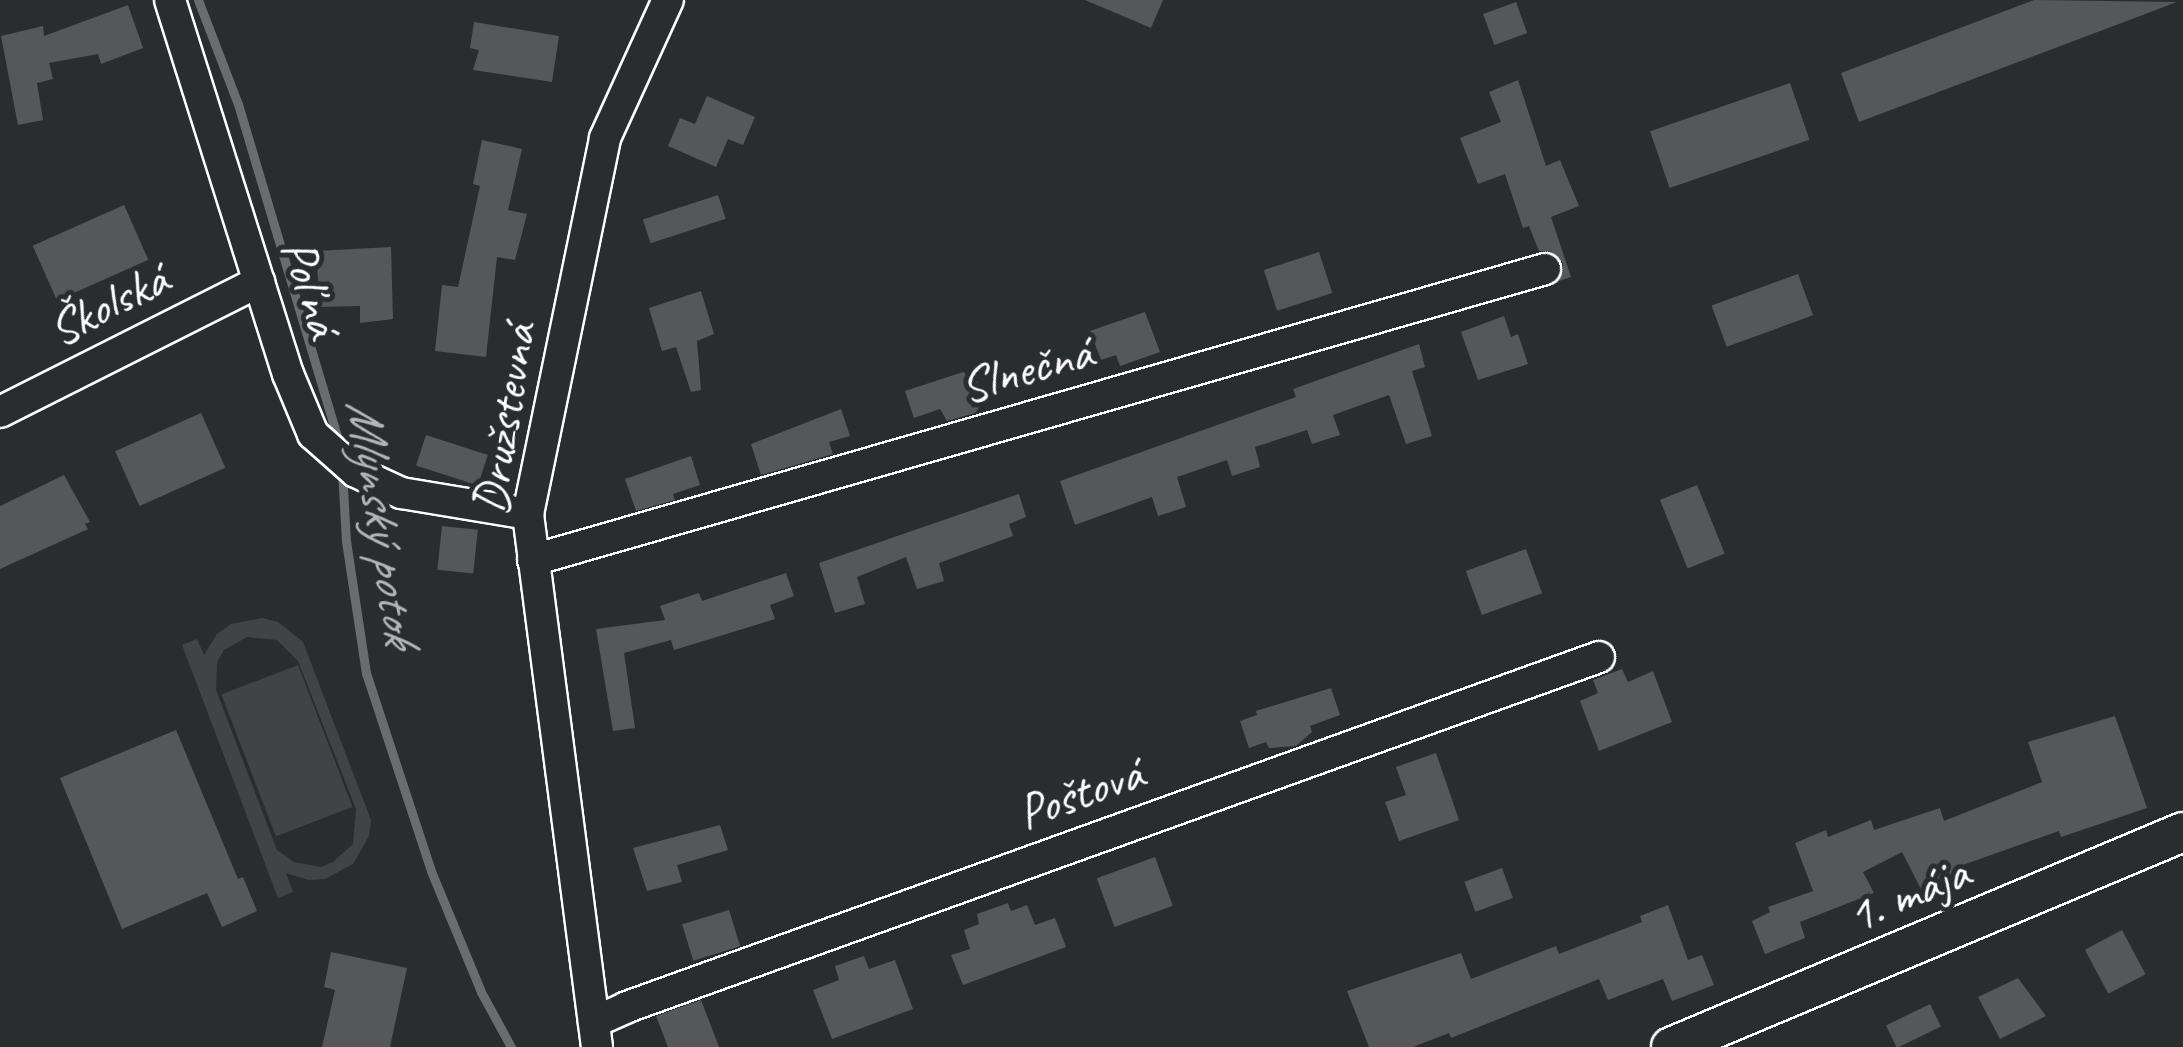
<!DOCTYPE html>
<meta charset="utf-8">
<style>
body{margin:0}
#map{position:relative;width:2183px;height:1047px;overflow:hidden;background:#2a2d2e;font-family:Caveat,sans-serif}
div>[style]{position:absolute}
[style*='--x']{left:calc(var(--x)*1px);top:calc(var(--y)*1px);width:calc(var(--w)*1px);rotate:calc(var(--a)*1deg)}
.green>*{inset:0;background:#414445;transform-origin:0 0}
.stream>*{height:9px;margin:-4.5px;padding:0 4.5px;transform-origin:4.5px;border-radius:4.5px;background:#6a6c6d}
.building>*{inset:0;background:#555758;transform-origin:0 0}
.roads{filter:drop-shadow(2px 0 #fff) drop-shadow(-2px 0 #fff) drop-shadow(0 2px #fff) drop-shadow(0 -2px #fff)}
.minor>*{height:30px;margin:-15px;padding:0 15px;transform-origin:15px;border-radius:15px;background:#2a2d2e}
.tertiary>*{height:38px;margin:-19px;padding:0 19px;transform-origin:19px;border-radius:19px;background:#2a2d2e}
span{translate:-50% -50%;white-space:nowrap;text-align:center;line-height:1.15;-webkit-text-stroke:10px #2a2d2e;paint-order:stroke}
.street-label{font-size:50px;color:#fff}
.water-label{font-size:52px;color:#b4b6b6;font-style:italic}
</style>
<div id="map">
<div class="green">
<i style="clip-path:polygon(evenodd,262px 618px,278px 622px,303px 642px,371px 820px,369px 836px,353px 864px,325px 879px,309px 880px,286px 873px,293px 892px,278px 898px,182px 645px,197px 639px,204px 655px,217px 634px,231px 624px,262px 618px,247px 637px,277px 640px,298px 661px,356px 809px,353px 844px,333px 862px,321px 867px,294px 862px,277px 850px,216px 690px,217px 662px,224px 650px,247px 637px)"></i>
<i style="left:298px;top:665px;width:152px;height:82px;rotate:69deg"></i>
</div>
<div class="stream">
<i style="--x:198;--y:0;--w:111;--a:69"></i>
<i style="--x:238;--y:104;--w:360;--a:73.4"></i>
<i style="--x:342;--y:470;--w:71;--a:86.8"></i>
<i style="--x:346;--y:541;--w:134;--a:81.4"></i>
<i style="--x:366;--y:673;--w:208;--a:71.8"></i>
<i style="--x:431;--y:871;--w:131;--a:67.5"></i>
<i style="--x:481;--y:992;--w:63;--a:61.4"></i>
</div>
<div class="building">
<i style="clip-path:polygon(1085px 0,1163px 0,1151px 28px)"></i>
<i style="clip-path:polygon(2034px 0,2177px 2px,1859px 122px,1841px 73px)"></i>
<i style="left:1516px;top:2px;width:33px;height:35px;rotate:70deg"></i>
<i style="clip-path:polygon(128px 5px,143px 48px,101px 64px,98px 54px,49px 63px,53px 79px,37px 83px,43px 120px,18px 125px,1px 36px,43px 26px,44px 36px)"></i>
<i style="clip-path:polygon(474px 22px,559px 36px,552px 82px,473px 70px,479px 50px,470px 48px)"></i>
<i style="clip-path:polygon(1518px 80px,1546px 166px,1560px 160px,1579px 206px,1551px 217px,1571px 277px,1559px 281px,1563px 263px,1550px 251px,1539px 251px,1529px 226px,1523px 228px,1505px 174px,1478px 184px,1460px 138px,1501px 122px,1489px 92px)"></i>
<i style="left:1790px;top:83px;width:60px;height:148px;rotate:71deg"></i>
<i style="clip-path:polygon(707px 96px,755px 117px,743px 145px,728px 139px,716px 167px,668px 146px,680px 118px,695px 124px)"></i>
<i style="clip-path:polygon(482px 140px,522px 149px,508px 210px,527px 214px,515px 260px,497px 257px,486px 357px,435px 351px,442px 285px,458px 287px,480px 186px,473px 184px)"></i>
<i style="left:718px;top:195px;width:25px;height:79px;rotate:72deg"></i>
<i style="left:124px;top:205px;width:60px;height:100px;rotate:66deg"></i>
<i style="clip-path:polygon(391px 247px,393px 319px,360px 323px,360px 306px,320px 307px,316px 251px)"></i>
<i style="left:1319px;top:252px;width:43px;height:58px;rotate:72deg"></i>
<i style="left:1798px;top:274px;width:44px;height:92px;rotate:70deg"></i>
<i style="clip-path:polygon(701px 291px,714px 334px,697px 341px,701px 390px,691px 392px,676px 347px,662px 351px,649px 308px)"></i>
<i style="clip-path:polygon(1145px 312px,1160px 352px,1120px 366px,1116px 355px,1101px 360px,1090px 331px)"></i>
<i style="clip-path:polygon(1504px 316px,1511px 337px,1518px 334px,1528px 364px,1478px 380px,1461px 332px)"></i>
<i style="clip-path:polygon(1419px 344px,1425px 367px,1412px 371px,1432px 436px,1406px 444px,1389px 395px,1333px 415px,1340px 435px,1312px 444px,1307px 430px,1255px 447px,1260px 467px,1232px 476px,1227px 460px,1177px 477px,1186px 507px,1158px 516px,1152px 497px,1075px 525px,1060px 481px,1296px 397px,1293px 389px)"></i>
<i style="clip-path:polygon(963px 372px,978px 382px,974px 393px,979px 408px,975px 413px,947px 421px,940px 409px,914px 418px,905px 391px)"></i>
<i style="clip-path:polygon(841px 409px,850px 436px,829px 442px,833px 454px,761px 475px,751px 444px)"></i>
<i style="left:201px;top:413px;width:60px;height:94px;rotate:66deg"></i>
<i style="left:426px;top:435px;width:65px;height:32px;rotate:18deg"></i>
<i style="clip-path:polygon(691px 456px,700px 485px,673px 494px,675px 500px,636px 511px,625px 479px)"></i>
<i style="clip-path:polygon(64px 475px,90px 522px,85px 524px,88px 529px,0 569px,0 506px)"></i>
<i style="left:1697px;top:485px;width:74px;height:40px;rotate:68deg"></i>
<i style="clip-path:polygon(1019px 494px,1026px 517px,1009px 524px,1013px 536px,939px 563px,944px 581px,917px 589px,906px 557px,857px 577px,865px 604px,835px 613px,819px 563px)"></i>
<i style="left:442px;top:526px;width:36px;height:44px;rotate:6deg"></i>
<i style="left:1526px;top:549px;width:47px;height:64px;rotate:70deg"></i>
<i style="clip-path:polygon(786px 573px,794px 596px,770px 605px,775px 619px,674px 650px,671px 640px,624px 653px,635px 728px,613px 731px,596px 629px,665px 620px,660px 606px,699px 593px,702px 601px)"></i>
<i style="clip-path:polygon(1622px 669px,1628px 682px,1653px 671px,1672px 722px,1599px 751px,1580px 701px,1598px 693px,1593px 680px)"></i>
<i style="clip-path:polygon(1331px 688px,1340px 715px,1310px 726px,1312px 732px,1296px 746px,1269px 748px,1266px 742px,1249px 748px,1240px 721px,1257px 715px,1256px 711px)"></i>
<i style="clip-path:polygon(2115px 716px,2147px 808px,2061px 837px,2059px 831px,1960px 866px,1965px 879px,1940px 888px,1939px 884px,1922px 891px,1902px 852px,1863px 872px,1874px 893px,1800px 922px,1805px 938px,1765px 954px,1752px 921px,1770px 912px,1768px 907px,1813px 891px,1795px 843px,1826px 830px,1828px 837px,1871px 820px,1874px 830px,1940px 808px,1944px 821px,2042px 782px,2028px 742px)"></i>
<i style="clip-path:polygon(176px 730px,238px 879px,243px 877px,257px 911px,222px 927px,207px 893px,122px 929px,60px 778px)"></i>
<i style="clip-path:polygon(1436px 753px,1459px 820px,1399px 841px,1385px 802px,1406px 795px,1396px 767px)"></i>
<i style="clip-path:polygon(720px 825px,728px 850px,677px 865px,682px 882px,647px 891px,633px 848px)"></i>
<i style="left:1155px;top:857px;width:52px;height:62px;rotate:70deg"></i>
<i style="left:1502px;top:868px;width:32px;height:40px;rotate:70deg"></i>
<i style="clip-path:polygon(1008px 903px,1011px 911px,1027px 905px,1035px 925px,1055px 918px,1066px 947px,963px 985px,951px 955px,970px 949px,964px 930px,979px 924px,977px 914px)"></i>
<i style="clip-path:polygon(1668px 905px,1688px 960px,1702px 955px,1714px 985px,1672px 1001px,1663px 979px,1608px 1000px,1599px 979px,1451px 1038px,1449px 1033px,1413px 1047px,1369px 1047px,1347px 991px,1461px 953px,1471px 979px,1556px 946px,1559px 954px,1642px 922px,1640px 916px)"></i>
<i style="left:729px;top:910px;width:38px;height:49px;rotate:73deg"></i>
<i style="left:2122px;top:930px;width:50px;height:42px;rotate:62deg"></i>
<i style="clip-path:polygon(331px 952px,407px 968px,390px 1047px,322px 1047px,335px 990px,324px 987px)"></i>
<i style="clip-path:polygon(864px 956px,869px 969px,895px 960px,913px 1009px,832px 1039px,813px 990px,839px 980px,835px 966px)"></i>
<i style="clip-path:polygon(2018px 978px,2046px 1016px,2000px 1039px,1978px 997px)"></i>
<i style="clip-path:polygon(701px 1000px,719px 1047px,668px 1047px,656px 1016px)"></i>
<i style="left:1930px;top:1004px;width:25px;height:49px;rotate:64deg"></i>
</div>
<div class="roads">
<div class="minor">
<i style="--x:170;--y:0;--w:392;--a:72.5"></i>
<i style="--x:288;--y:374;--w:65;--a:67.4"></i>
<i style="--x:313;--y:434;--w:57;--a:41.5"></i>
<i style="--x:356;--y:472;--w:50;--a:25"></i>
<i style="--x:401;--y:493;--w:129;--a:9.4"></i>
<i style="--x:0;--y:412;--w:290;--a:-26.7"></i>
<i style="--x:533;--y:560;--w:1053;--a:-16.04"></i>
<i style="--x:594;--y:1022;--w:36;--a:-24"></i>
<i style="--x:627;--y:1007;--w:1033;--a:-19.8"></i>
<i style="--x:597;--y:1047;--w:537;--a:-97.38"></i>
<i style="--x:528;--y:514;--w:384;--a:-78.4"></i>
<i style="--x:605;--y:138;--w:152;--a:-65.5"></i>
</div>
<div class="tertiary">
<i style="--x:1671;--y:1047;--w:555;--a:-22.78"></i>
</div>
</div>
<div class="street-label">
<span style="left:311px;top:288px;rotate:72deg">Poľná</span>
<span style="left:108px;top:304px;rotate:-27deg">Školská</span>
<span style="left:1026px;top:369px;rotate:-16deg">Slnečná</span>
<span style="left:504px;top:419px;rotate:-81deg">Družstevná</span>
<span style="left:1080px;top:793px;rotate:-20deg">Poštová</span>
<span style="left:1908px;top:894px;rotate:-23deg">1. mája</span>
</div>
<div class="water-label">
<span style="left:382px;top:522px;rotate:81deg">Mlynský potok</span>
</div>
</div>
